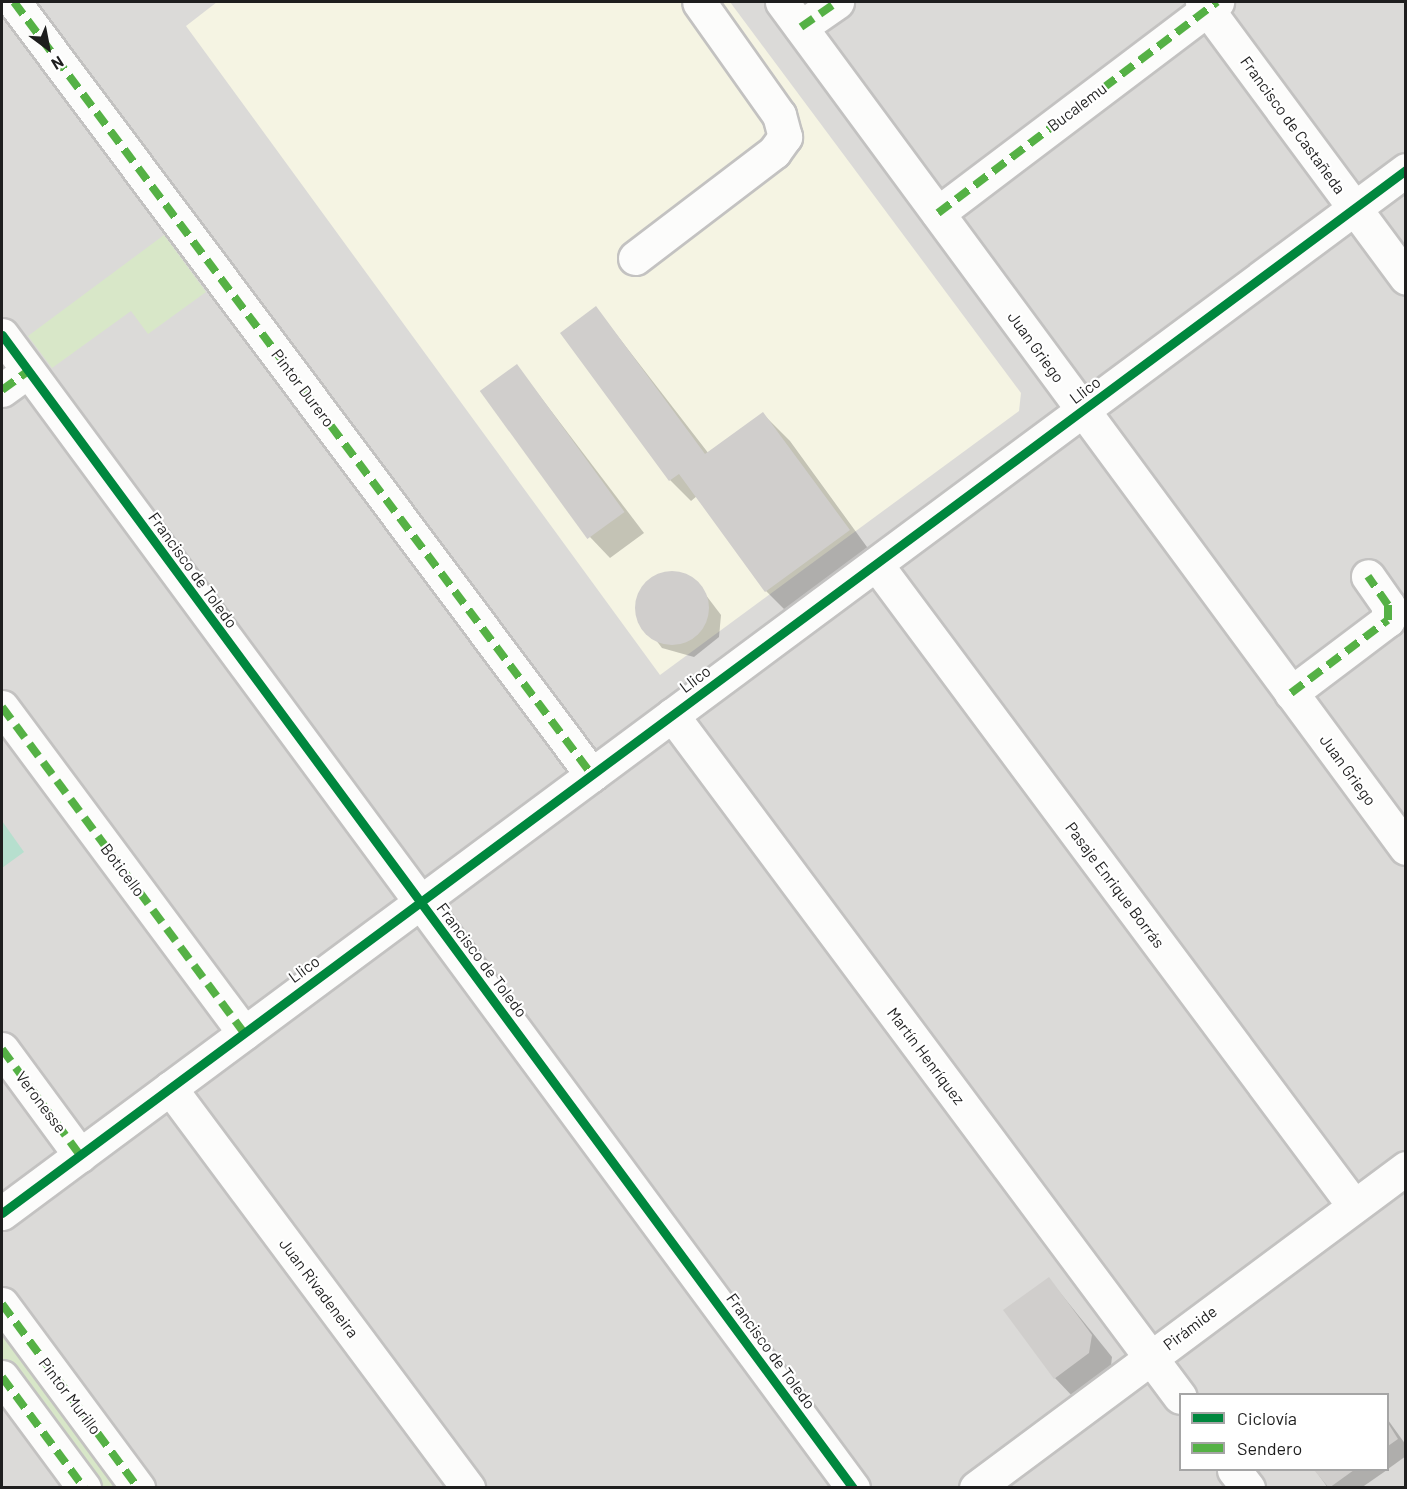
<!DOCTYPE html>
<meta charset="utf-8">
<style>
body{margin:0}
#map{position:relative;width:1407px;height:1489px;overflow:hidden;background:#eceae7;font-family:Barlow,sans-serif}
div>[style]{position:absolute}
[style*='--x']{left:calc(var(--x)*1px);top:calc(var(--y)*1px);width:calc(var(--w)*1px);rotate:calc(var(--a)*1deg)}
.residential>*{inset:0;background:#dbdad8}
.education>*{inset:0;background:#f5f4e3}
.grass>*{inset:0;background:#d8e7c8}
.pitch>*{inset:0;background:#b6dfce}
.shadow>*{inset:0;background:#0003}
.building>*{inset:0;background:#d0cecc;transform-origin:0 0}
.round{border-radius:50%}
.roads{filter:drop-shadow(2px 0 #c3c2c1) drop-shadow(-2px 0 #c3c2c1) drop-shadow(0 2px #c3c2c1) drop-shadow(0 -2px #c3c2c1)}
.minor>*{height:33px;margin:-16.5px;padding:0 16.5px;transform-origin:16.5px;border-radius:16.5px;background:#fcfcfb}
.quiet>*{height:8px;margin-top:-4px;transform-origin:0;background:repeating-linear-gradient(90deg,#55b145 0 15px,transparent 0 23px)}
.cycleway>*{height:9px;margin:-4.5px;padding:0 4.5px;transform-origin:4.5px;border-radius:4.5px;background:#00873e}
span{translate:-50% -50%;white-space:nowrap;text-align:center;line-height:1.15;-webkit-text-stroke:4.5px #fff;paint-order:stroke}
.street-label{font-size:16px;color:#1e1e1e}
.frame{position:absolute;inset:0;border:3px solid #1e1e1e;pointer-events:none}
.legend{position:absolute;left:1179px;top:1393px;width:210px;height:78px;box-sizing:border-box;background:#fff;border:2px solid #a5a5a5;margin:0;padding:8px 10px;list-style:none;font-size:18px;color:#1e1e1e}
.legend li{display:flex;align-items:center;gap:12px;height:30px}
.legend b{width:30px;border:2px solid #a5a5a5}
.north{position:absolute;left:18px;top:18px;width:60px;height:60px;-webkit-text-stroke:4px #fff;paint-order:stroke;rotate:148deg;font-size:16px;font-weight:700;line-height:24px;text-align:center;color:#1e1e1e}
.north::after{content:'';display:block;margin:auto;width:21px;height:27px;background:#1e1e1e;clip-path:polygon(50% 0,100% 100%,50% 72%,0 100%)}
</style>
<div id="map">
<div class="residential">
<i style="clip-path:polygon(evenodd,2px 2px,1405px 2px,1405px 1487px,2px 1488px,2px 2px,1180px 1394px,1388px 1394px,1388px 1470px,1180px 1470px,1180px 1394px)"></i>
</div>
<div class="education">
<i style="clip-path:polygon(217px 2px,730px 2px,1021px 393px,1019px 411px,660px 675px,186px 26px)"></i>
</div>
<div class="grass">
<i style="clip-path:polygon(164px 235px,206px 292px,148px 334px,131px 311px,52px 368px,28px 336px)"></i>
<i style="clip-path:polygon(2px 1324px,121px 1487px,95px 1487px,2px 1362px)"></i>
</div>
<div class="pitch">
<i style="clip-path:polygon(2px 821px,24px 852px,2px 868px)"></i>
</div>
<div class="shadow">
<i style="clip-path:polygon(596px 308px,709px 454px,763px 414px,790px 441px,875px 558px,793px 618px,766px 591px,697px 496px,691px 501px,670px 480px,562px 333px)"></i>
<i style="clip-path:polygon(517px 366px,644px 533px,610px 558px,590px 537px)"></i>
<i style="clip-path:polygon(665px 573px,696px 582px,721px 615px,719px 637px,694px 657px,662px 648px,637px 615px,646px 584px)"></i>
<i style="clip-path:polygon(1049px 1279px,1112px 1357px,1110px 1374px,1075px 1399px,1055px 1378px)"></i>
<i style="clip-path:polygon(1388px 1420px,1406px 1445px,1406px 1456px,1388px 1469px)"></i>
<i style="clip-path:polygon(1315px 1470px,1387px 1470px,1361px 1488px,1328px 1488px)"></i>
</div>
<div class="building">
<i style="clip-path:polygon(596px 306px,705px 454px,763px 412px,850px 530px,765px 592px,679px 474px,669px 481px,560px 333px)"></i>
<i style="left:517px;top:364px;width:183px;height:46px;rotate:54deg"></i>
<i class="round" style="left:635px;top:571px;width:74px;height:74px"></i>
<i style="clip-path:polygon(1049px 1277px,1092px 1335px,1089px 1353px,1054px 1379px,1003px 1310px)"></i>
<i style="clip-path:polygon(1388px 1423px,1398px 1439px,1388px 1446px)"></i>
<i style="clip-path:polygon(1314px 1470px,1354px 1470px,1329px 1488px)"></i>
</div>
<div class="roads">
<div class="minor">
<i style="--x:14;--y:2;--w:965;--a:53.21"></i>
<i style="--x:782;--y:2;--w:1051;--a:53.59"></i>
<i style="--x:1202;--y:2;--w:343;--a:53.5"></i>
<i style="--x:801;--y:27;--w:44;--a:-34.8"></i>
<i style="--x:938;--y:213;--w:350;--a:-37.1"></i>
<i style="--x:635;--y:258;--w:175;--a:-37.3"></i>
<i style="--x:774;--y:152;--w:19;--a:-54"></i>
<i style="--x:785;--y:137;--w:23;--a:-105"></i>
<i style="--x:779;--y:115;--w:138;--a:-125.3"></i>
<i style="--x:2;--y:335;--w:1433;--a:53.57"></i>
<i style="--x:2;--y:390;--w:32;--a:-36"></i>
<i style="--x:876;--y:564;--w:800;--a:53.33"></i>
<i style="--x:1291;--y:693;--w:121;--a:-37"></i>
<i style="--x:1388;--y:620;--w:15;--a:-90"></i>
<i style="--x:1388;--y:605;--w:35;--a:-125"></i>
<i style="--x:2;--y:707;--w:406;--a:53.4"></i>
<i style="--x:672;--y:715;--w:850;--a:53.32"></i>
<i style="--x:2;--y:1049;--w:132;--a:53.7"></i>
<i style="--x:170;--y:1088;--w:499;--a:53.3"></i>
<i style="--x:2;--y:1213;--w:1749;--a:-36.61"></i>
<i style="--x:2;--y:1304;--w:229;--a:53.5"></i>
<i style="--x:2;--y:1377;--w:138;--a:53.5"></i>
<i style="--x:1234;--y:1470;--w:23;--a:52"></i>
<i style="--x:976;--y:1488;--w:536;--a:-36.66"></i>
</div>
</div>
<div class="quiet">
<i style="--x:14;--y:2;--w:965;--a:53.21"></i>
<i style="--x:801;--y:27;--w:44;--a:-34.8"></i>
<i style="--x:938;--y:213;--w:350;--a:-37.1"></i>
<i style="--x:2;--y:390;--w:32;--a:-36"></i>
<i style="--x:1291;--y:693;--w:121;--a:-37"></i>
<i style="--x:1388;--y:620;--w:15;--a:-90"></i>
<i style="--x:1388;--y:605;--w:35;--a:-125"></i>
<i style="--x:2;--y:707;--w:406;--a:53.4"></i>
<i style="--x:2;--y:1049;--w:132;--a:53.7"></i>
<i style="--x:2;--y:1304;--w:229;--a:53.5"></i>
<i style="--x:2;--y:1377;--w:138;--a:53.5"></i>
</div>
<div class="cycleway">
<i style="--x:2;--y:335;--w:1433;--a:53.57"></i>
<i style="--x:2;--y:1213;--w:1749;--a:-36.61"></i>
</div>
<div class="street-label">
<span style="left:1077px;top:107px;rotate:-37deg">Bucalemu</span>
<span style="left:1293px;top:125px;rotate:54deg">Francisco de Castañeda</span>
<span style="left:1036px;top:347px;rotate:54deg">Juan Griego</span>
<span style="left:303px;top:388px;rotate:53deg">Pintor Durero</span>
<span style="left:1085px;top:390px;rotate:-37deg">Llico</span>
<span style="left:193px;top:570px;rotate:54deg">Francisco de Toledo</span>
<span style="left:695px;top:679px;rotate:-37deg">Llico</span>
<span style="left:1348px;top:770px;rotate:54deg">Juan Griego</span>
<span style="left:123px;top:870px;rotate:53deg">Boticello</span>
<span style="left:1115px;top:885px;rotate:53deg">Pasaje Enrique Borrás</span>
<span style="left:482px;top:960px;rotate:53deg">Francisco de Toledo</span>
<span style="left:304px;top:969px;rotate:-36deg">Llico</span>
<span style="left:926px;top:1056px;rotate:53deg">Martín Henríquez</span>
<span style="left:41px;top:1102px;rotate:53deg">Veronesse</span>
<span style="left:319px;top:1288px;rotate:53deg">Juan Rivadeneira</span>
<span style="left:1190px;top:1328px;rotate:-37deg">Pirámide</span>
<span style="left:771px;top:1351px;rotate:54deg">Francisco de Toledo</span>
<span style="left:70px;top:1396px;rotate:53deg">Pintor Murillo</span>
</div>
<div class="frame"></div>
<ul class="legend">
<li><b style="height:8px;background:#00873e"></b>Ciclovía</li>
<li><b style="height:8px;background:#55b145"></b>Sendero</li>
</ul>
<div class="north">N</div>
</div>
